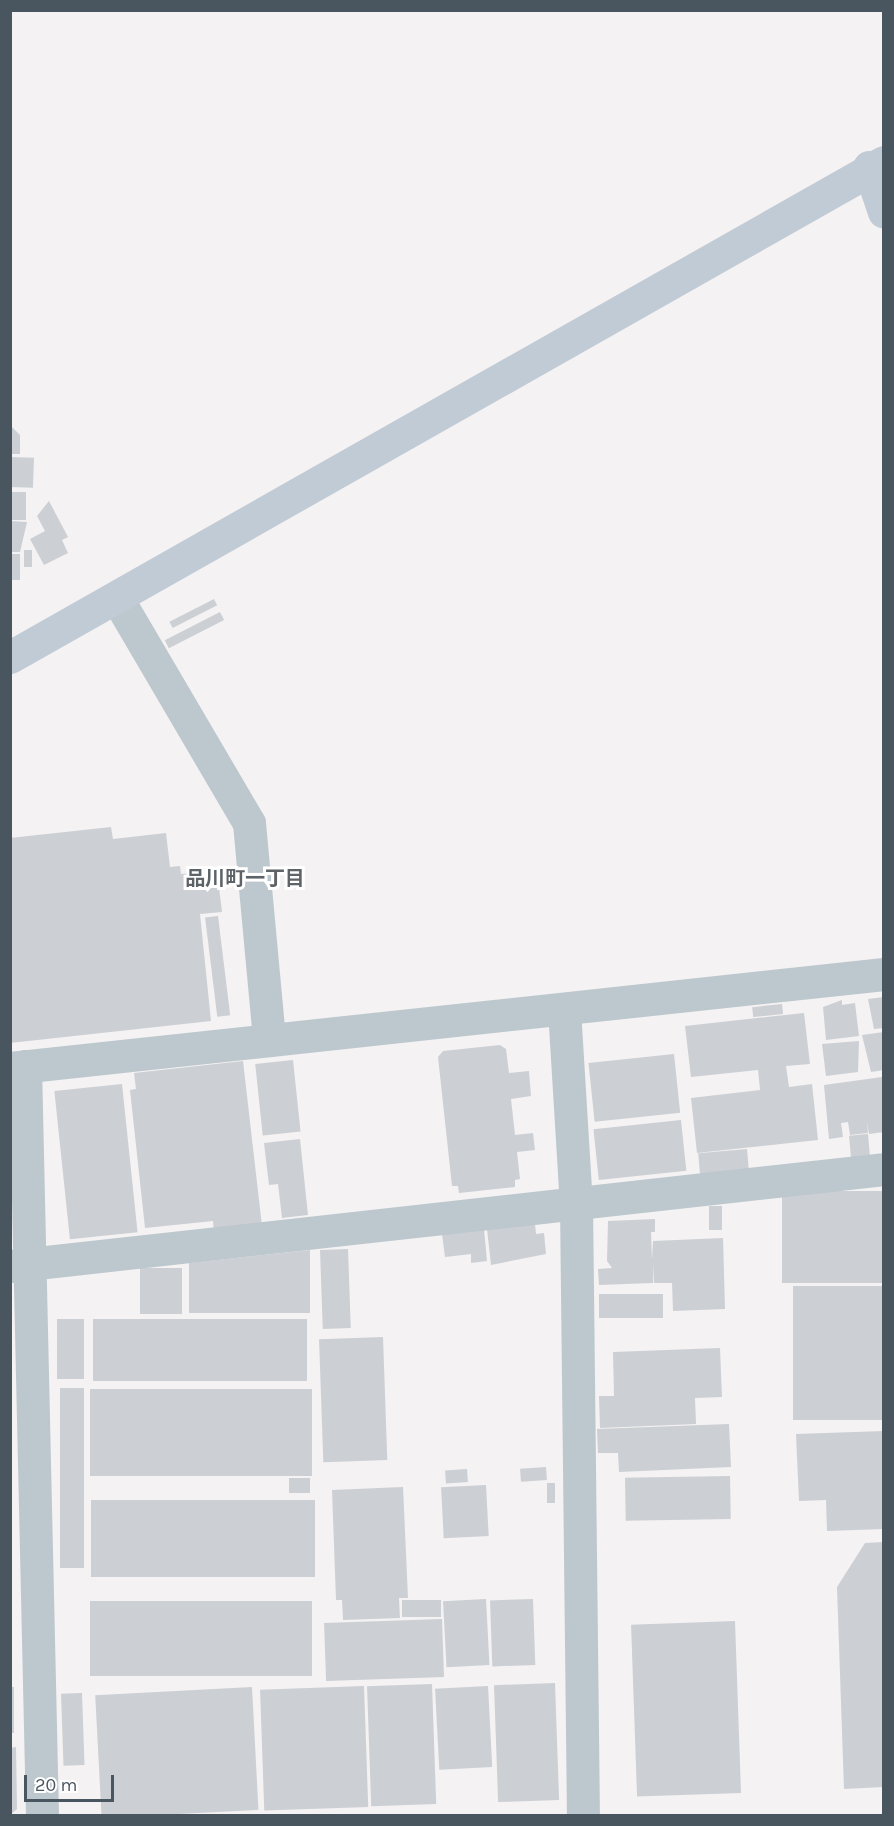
<!DOCTYPE html>
<meta charset="utf-8">
<style>
body{margin:0}
#map{position:relative;width:894px;height:1826px;overflow:hidden;background:#f4f2f2;font-family:Karla,"Noto Sans JP",sans-serif}
div>[style]{position:absolute}
[style*='--x']{left:calc(var(--x)*1px);top:calc(var(--y)*1px);width:calc(var(--w)*1px);rotate:calc(var(--a)*1deg)}
.building>*{inset:0;background:#cccfd4;transform-origin:0 0}
.street>*{height:33px;margin:-16.5px;padding:0 16.5px;transform-origin:16.5px;border-radius:16.5px;background:#bdc7ce}
.secondary>*{height:33px;margin:-16.5px;padding:0 16.5px;transform-origin:16.5px;border-radius:16.5px;background:#c0cbd5}
span{translate:-50% -50%;white-space:nowrap;text-align:center;line-height:1.15;-webkit-text-stroke:6px #fff;paint-order:stroke}
.neighbourhood-label{font-size:20px;color:#5e6367;font-weight:700}
.frame{position:absolute;inset:0;border:12px solid #49565f;pointer-events:none}
.scale{position:absolute;left:24px;top:1775px;width:90px;height:27px;box-sizing:border-box;border:3px solid #49565f;border-top:0;padding-left:8px;font-size:18px;line-height:21px;white-space:nowrap;color:#49565f;-webkit-text-stroke:4px #fff;paint-order:stroke}
</style>
<div id="map">
<div class="building">
<i style="clip-path:polygon(10px 425px,20px 435px,20px 454px,10px 454px)"></i>
<i style="left:10px;top:457px;width:24px;height:30px;rotate:2deg"></i>
<i style="left:10px;top:492px;width:16px;height:28px"></i>
<i style="clip-path:polygon(49px 501px,68px 537px,62px 540px,68px 553px,44px 565px,30px 539px,45px 531px,37px 516px)"></i>
<i style="clip-path:polygon(10px 521px,27px 522px,20px 552px,10px 552px)"></i>
<i style="left:24px;top:550px;width:8px;height:17px"></i>
<i style="left:10px;top:554px;width:10px;height:26px"></i>
<i style="left:214px;top:599px;width:7px;height:50px;rotate:63deg"></i>
<i style="left:220px;top:612px;width:9px;height:62px;rotate:63deg"></i>
<i style="clip-path:polygon(111px 827px,113px 839px,166px 833px,170px 867px,180px 866px,181px 874px,195px 873px,196px 881px,218px 879px,222px 912px,200px 914px,211px 1021px,10px 1043px,10px 838px)"></i>
<i style="left:218px;top:916px;width:100px;height:13px;rotate:83deg"></i>
<i style="clip-path:polygon(884px 997px,884px 1028px,874px 1029px,868px 999px)"></i>
<i style="clip-path:polygon(842px 1000px,842px 1005px,855px 1003px,859px 1036px,826px 1040px,823px 1007px)"></i>
<i style="left:782px;top:1004px;width:10px;height:30px;rotate:84deg"></i>
<i style="clip-path:polygon(804px 1013px,810px 1064px,786px 1066px,789px 1087px,812px 1084px,818px 1140px,697px 1153px,691px 1098px,760px 1090px,758px 1070px,691px 1077px,685px 1026px)"></i>
<i style="clip-path:polygon(884px 1032px,884px 1070px,871px 1072px,862px 1035px)"></i>
<i style="clip-path:polygon(859px 1041px,858px 1072px,826px 1076px,822px 1044px)"></i>
<i style="clip-path:polygon(500px 1045px,506px 1049px,509px 1073px,529px 1071px,531px 1096px,511px 1099px,515px 1135px,533px 1133px,535px 1150px,517px 1152px,520px 1179px,515px 1180px,515px 1187px,459px 1193px,458px 1186px,452px 1186px,438px 1057px,443px 1051px)"></i>
<i style="left:674px;top:1054px;width:59px;height:86px;rotate:84deg"></i>
<i style="left:293px;top:1060px;width:72px;height:38px;rotate:84deg"></i>
<i style="clip-path:polygon(243px 1061px,262px 1226px,214px 1232px,213px 1221px,145px 1228px,130px 1090px,136px 1089px,134px 1073px)"></i>
<i style="clip-path:polygon(882px 1077px,884px 1132px,869px 1134px,867px 1122px,868px 1133px,850px 1135px,848px 1122px,841px 1123px,843px 1137px,829px 1139px,824px 1085px)"></i>
<i style="left:122px;top:1084px;width:149px;height:68px;rotate:84deg"></i>
<i style="left:681px;top:1120px;width:51px;height:88px;rotate:84deg"></i>
<i style="left:868px;top:1134px;width:22px;height:19px;rotate:85deg"></i>
<i style="clip-path:polygon(300px 1139px,308px 1215px,282px 1218px,278px 1184px,269px 1185px,264px 1143px)"></i>
<i style="left:747px;top:1149px;width:21px;height:49px;rotate:85deg"></i>
<i style="left:884px;top:1191px;width:92px;height:102px;rotate:90deg"></i>
<i style="left:722px;top:1206px;width:24px;height:13px;rotate:90deg"></i>
<i style="clip-path:polygon(655px 1219px,655px 1232px,651px 1232px,652px 1260px,653px 1241px,723px 1238px,725px 1309px,673px 1311px,672px 1283px,654px 1283px,653px 1263px,653px 1283px,599px 1285px,598px 1269px,612px 1268px,607px 1261px,608px 1221px)"></i>
<i style="clip-path:polygon(535px 1224px,536px 1234px,544px 1233px,546px 1254px,491px 1265px,487px 1229px)"></i>
<i style="clip-path:polygon(484px 1229px,487px 1261px,471px 1263px,471px 1254px,445px 1257px,442px 1234px)"></i>
<i style="left:348px;top:1249px;width:79px;height:28px;rotate:88deg"></i>
<i style="clip-path:polygon(310px 1250px,310px 1313px,189px 1313px,189px 1263px)"></i>
<i style="left:140px;top:1268px;width:42px;height:46px"></i>
<i style="left:884px;top:1286px;width:134px;height:91px;rotate:90deg"></i>
<i style="left:663px;top:1294px;width:24px;height:64px;rotate:90deg"></i>
<i style="left:57px;top:1319px;width:27px;height:60px"></i>
<i style="left:307px;top:1319px;width:62px;height:214px;rotate:90deg"></i>
<i style="left:383px;top:1337px;width:123px;height:64px;rotate:88deg"></i>
<i style="clip-path:polygon(720px 1348px,722px 1397px,695px 1398px,696px 1424px,600px 1428px,599px 1396px,614px 1396px,613px 1352px)"></i>
<i style="left:60px;top:1388px;width:24px;height:180px"></i>
<i style="left:90px;top:1389px;width:222px;height:87px"></i>
<i style="clip-path:polygon(729px 1424px,731px 1467px,619px 1472px,618px 1453px,598px 1453px,597px 1429px)"></i>
<i style="clip-path:polygon(884px 1431px,884px 1529px,827px 1531px,826px 1500px,799px 1501px,796px 1434px)"></i>
<i style="left:546px;top:1467px;width:13px;height:26px;rotate:86deg"></i>
<i style="left:467px;top:1469px;width:13px;height:22px;rotate:86deg"></i>
<i style="left:730px;top:1476px;width:43px;height:105px;rotate:89deg"></i>
<i style="left:289px;top:1478px;width:21px;height:15px"></i>
<i style="left:547px;top:1483px;width:8px;height:20px"></i>
<i style="left:486px;top:1485px;width:51px;height:45px;rotate:87deg"></i>
<i style="clip-path:polygon(403px 1487px,408px 1598px,399px 1598px,400px 1618px,343px 1620px,342px 1600px,336px 1600px,332px 1490px)"></i>
<i style="left:91px;top:1500px;width:224px;height:77px"></i>
<i style="clip-path:polygon(884px 1542px,884px 1787px,844px 1789px,837px 1587px,865px 1543px)"></i>
<i style="left:486px;top:1599px;width:66px;height:43px;rotate:87deg"></i>
<i style="left:533px;top:1599px;width:66px;height:43px;rotate:88deg"></i>
<i style="left:441px;top:1600px;width:17px;height:39px;rotate:90deg"></i>
<i style="left:90px;top:1601px;width:222px;height:75px"></i>
<i style="left:442px;top:1619px;width:58px;height:118px;rotate:88deg"></i>
<i style="left:735px;top:1621px;width:172px;height:104px;rotate:88deg"></i>
<i style="left:555px;top:1683px;width:117px;height:61px;rotate:88deg"></i>
<i style="left:432px;top:1684px;width:120px;height:65px;rotate:88deg"></i>
<i style="left:364px;top:1686px;width:121px;height:104px;rotate:88deg"></i>
<i style="left:488px;top:1686px;width:81px;height:53px;rotate:87deg"></i>
<i style="left:10px;top:1687px;width:4px;height:46px"></i>
<i style="left:252px;top:1687px;width:123px;height:157px;rotate:87deg"></i>
<i style="left:82px;top:1693px;width:72px;height:21px;rotate:88deg"></i>
<i style="clip-path:polygon(16px 1747px,17px 1809px,10px 1815px,10px 1748px)"></i>
</div>
<div class="street">
<i style="--x:117;--y:598;--w:261;--a:59.6"></i>
<i style="--x:249;--y:823;--w:218;--a:84.7"></i>
<i style="--x:564;--y:1009;--w:194;--a:86.5"></i>
<i style="--x:576;--y:1203;--w:613;--a:89.35"></i>
<i style="--x:25;--y:1066;--w:750;--a:88.7"></i>
<i style="--x:10;--y:1068;--w:879;--a:-6.14"></i>
<i style="--x:10;--y:1266;--w:879;--a:-6.33"></i>
</div>
<div class="secondary">
<i style="--x:869;--y:167;--w:47;--a:71.6"></i>
<i style="--x:10;--y:657;--w:1004;--a:-29.53"></i>
</div>
<div class="neighbourhood-label">
<span style="left:245px;top:878px">品川町一丁目</span>
</div>
<div class="frame"></div>
<div class="scale">20 m</div>
</div>
